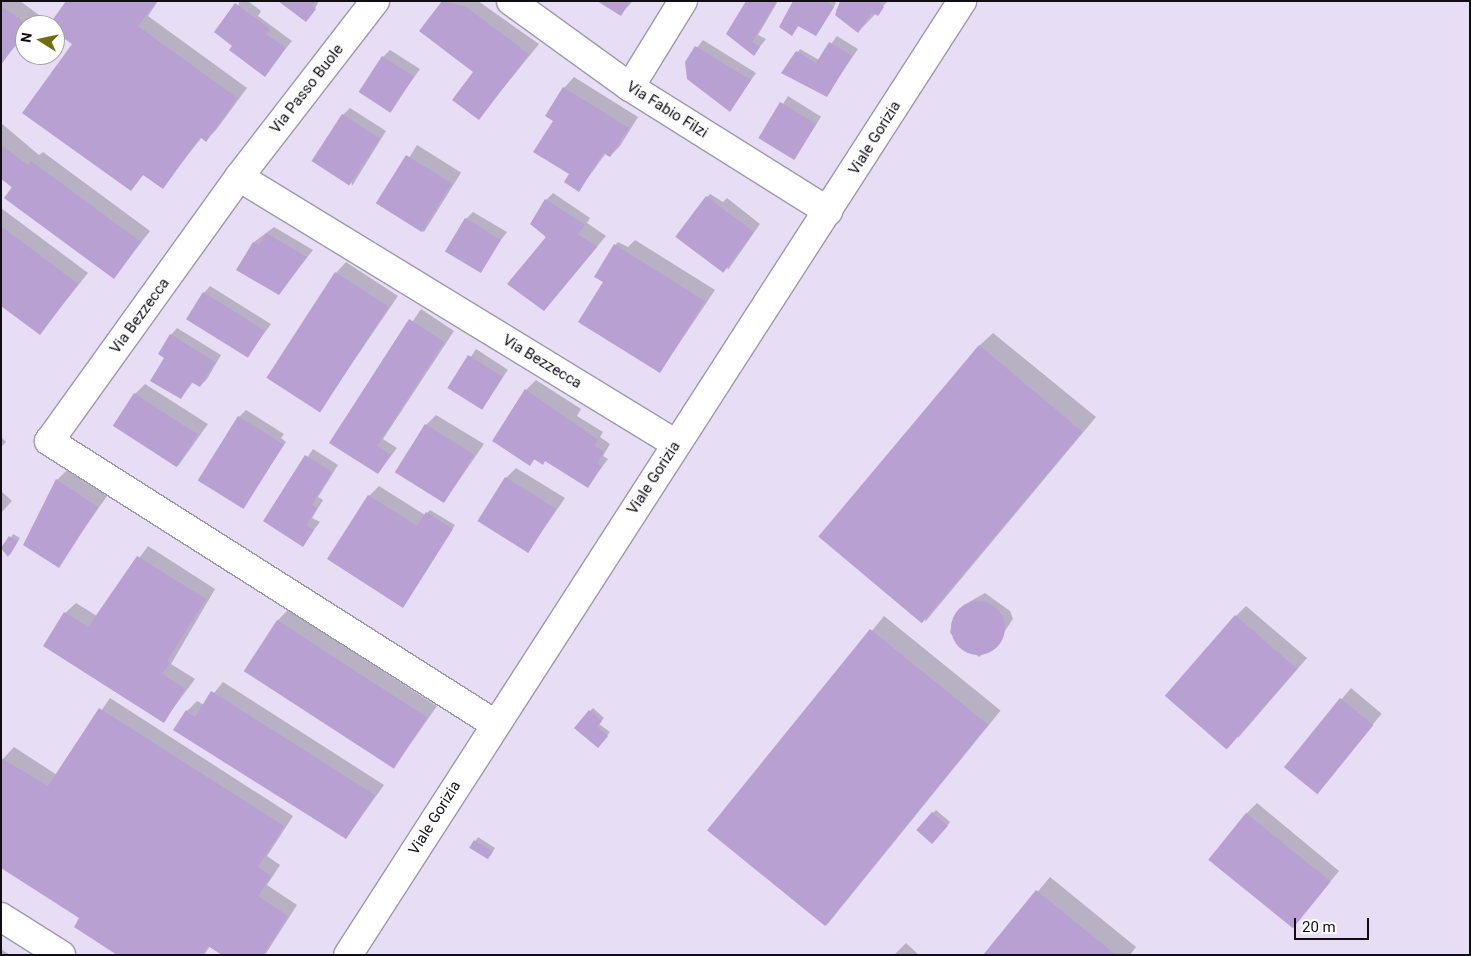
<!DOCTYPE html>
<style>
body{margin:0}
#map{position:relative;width:1471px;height:956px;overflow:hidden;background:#e7ddf4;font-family:Roboto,sans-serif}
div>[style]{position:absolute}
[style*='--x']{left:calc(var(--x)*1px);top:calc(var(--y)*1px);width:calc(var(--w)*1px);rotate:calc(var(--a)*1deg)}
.shadow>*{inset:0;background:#0003;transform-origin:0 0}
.building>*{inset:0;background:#b8a1d2;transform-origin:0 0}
.round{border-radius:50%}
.roads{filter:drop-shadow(1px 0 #a198ad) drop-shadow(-1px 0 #a198ad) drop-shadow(0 1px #a198ad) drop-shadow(0 -1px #a198ad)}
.minor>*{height:28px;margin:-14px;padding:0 14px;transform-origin:14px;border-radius:14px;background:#fff}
span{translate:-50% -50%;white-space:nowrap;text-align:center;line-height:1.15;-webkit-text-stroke:5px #fff;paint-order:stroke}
.street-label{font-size:15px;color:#100d14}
.frame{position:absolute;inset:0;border:2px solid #100d14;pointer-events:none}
.north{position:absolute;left:15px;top:15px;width:50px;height:50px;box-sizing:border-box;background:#fff;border:1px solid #9f9ea1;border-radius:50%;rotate:280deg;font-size:14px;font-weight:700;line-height:20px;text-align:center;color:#100d14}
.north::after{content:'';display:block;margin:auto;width:18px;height:22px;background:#716e0d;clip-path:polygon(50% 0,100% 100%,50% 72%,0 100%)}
.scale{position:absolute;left:1294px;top:918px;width:75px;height:22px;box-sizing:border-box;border:2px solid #100d14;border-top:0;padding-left:6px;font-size:15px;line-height:18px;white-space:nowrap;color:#100d14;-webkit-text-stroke:4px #fff;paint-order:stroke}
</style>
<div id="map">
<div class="shadow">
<i style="clip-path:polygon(20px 1px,39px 15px,31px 25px,25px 25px,25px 34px,1px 64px,1px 2px)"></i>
<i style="clip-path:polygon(68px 1px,158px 1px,148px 16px,247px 88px,216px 130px,206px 140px,202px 137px,163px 187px,144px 174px,130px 189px,74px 44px,51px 25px)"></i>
<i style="clip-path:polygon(239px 1px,248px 1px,261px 11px,258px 16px,292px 41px,276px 60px,234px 46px)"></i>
<i style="clip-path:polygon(280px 1px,319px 1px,312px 14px)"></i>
<i style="clip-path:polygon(444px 1px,478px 1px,539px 44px,479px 118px,475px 72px,421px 31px)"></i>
<i style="clip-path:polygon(602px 1px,633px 1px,621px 14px)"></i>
<i style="clip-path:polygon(747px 1px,778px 1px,758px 35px,766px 39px,754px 54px,727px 34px)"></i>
<i style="clip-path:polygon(795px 1px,833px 1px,836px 3px,819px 31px,799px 25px,792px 34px)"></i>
<i style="clip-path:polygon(842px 1px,888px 1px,858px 32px,836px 10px)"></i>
<i style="clip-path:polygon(837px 36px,858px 49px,826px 96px,783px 73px,800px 49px,819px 60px)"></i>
<i style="clip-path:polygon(703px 40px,756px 73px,730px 110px,686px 62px)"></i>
<i style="clip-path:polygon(390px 50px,420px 69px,390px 111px,383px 57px)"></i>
<i style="clip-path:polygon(574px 77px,638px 117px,620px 146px,610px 156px,606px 153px,579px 190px,555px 121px,564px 88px)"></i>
<i style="left:788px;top:96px;width:39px;height:51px;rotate:32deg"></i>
<i style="clip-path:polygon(350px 108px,386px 131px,352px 186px,343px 115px)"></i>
<i style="clip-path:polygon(1px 123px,39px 155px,43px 152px,150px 231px,114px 277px,1px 178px)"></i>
<i style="left:417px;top:145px;width:52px;height:70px;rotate:32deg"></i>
<i style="clip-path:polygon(553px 193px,590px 218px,587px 223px,606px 236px,544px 310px,546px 200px)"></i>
<i style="clip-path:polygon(710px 194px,723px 202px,727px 198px,760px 224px,728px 270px,707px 197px)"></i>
<i style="clip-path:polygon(1px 208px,88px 273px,40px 333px,1px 303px)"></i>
<i style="clip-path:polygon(473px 212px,507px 232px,478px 270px,466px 219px)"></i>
<i style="clip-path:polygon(274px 227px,313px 250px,279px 293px,238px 270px,254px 242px)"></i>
<i style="clip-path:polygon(635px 240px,715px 290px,660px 372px,607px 278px,615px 245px,618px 242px,628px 247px)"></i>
<i style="clip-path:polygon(346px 262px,398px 296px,320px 410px,336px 273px)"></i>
<i style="clip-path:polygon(210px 286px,271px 324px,247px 357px,204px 293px)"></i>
<i style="clip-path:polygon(421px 309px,454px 331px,383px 439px,397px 448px,378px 473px,331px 443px)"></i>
<i style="clip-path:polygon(177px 328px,221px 355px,207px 379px,200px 386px,193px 382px,181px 398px,166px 358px,171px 335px)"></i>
<i style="clip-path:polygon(993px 333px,1096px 417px,925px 622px,979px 346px)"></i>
<i style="left:476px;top:349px;width:38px;height:47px;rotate:33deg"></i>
<i style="clip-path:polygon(536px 380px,581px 409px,577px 416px,603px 432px,600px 437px,610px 444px,603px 456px,608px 459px,588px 486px,546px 460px,536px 458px,530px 464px,526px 390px)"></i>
<i style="clip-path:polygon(145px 384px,208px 424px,178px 466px,135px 394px)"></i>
<i style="clip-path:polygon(246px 410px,284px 434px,281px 438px,286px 442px,243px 508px,239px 417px)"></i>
<i style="clip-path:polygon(436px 415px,484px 444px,444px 502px,426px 425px)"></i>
<i style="clip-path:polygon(1px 437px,6px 442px,1px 447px)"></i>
<i style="clip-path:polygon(313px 449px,338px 465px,318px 497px,323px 500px,312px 518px,320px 522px,302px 545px,264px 521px)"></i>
<i style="clip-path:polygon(516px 468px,565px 498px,527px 553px,506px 478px)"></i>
<i style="clip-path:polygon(67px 470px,107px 496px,58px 566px,57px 480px)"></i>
<i style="clip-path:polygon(379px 486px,425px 515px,430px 510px,455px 525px,402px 606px,369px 496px)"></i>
<i style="clip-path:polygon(1px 491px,12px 501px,1px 513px)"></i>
<i style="left:13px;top:534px;width:8px;height:20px;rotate:30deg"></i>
<i style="clip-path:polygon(148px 546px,215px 589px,171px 664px,195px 679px,163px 722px,65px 613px,76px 603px,97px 616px)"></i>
<i style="clip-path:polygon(985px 593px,1010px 611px,1013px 619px,994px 647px,979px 657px,950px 633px,952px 622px,969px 602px)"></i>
<i style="clip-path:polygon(1246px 606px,1307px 658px,1238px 738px,1236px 616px)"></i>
<i style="clip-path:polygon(288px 610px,437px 706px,395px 766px,277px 621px)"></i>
<i style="left:884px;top:616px;width:150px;height:276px;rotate:39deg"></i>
<i style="clip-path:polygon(223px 682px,384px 785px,346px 838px,187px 711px,197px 701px,204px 705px)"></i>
<i style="left:1351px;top:688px;width:40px;height:102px;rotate:40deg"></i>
<i style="clip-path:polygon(110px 698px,293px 816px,267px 856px,280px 865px,267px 885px,297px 905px,265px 955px,224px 955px,210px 946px,204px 955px,119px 955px,81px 917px,1px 761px,14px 747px,57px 775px)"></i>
<i style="clip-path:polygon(593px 708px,604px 718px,599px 724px,610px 732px,601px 743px,590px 711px)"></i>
<i style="clip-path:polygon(1257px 803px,1339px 871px,1302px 916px,1246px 814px)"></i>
<i style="clip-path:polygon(936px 810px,950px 822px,936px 839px,933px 813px)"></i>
<i style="clip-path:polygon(478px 837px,495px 848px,490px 856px,471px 848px)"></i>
<i style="clip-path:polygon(1050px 877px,1136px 947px,1130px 955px,985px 955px)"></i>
<i style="clip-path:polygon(906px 943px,919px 955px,894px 955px)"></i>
<i style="clip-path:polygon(1px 949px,10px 955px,1px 955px)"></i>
</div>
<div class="building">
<i style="clip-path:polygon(66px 1px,157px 1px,138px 26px,237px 98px,206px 142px,200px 137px,163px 189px,143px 175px,131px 191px,22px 113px,72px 44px,55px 32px,55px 25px,49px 25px)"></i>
<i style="clip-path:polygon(278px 1px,315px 1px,312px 6px,316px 9px,306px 22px)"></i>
<i style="clip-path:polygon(442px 1px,466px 7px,529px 54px,479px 120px,452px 100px,473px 72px,419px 31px)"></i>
<i style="clip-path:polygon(597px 1px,630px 1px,621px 16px)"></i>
<i style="clip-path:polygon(746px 1px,776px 2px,752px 42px,760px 47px,754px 56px,726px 34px)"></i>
<i style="clip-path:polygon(793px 1px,825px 1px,834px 7px,816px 36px,798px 26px,792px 36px,779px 27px)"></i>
<i style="clip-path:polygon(840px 1px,878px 1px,884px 7px,878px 16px,872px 12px,858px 33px,835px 15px)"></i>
<i style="clip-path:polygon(235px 3px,270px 29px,266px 34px,286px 48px,265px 77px,229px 50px,232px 46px,214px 32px)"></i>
<i style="clip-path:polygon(1px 6px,28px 25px,1px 65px)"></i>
<i style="clip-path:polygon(829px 42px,852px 56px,827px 97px,781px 73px,796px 51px,816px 63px)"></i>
<i style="clip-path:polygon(695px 46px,751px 80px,730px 112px,687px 79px,685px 62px)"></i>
<i style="left:382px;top:56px;width:38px;height:43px;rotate:33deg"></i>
<i style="clip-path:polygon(563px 87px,629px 128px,610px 157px,603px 153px,579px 192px,564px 182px,569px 174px,533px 152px,553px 121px,545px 116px)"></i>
<i style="left:780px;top:102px;width:42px;height:42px;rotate:31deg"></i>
<i style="left:342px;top:114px;width:45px;height:56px;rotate:33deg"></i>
<i style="clip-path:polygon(1px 145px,28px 165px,31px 161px,141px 242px,114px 279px,4px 198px,12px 187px,1px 179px)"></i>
<i style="left:406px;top:155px;width:54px;height:57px;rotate:32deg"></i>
<i style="left:706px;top:196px;width:60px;height:51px;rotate:37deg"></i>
<i style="clip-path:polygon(545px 199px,585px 225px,578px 234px,597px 247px,544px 311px,507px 284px,546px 237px,530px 224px)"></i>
<i style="left:465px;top:218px;width:42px;height:39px;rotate:31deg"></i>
<i style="clip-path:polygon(1px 226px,78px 284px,40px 335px,1px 306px)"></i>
<i style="clip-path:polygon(266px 233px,307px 257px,279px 295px,236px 270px,253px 242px,259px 245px)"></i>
<i style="clip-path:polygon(614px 244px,705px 301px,660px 373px,578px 322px,603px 282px,594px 277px)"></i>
<i style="left:335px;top:272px;width:64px;height:126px;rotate:33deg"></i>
<i style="left:203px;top:292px;width:73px;height:32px;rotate:32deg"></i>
<i style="clip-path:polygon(409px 319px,444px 342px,377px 446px,391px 455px,378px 474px,329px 443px)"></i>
<i style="clip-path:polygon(170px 334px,215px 362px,200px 387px,191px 382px,181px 399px,150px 381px,164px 358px,158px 354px)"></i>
<i style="left:979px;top:345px;width:135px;height:250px;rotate:40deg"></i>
<i style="left:468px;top:355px;width:41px;height:39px;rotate:32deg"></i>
<i style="clip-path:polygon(525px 389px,598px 440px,594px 445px,604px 452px,597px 463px,602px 466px,588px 488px,545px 461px,543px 465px,534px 459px,530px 466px,492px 441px)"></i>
<i style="left:134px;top:393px;width:76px;height:39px;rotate:33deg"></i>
<i style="left:238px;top:416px;width:54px;height:76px;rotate:32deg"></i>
<i style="left:425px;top:424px;width:58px;height:57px;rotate:32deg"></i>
<i style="clip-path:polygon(305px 455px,332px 472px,312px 504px,317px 508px,306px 525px,314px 530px,303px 547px,263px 521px)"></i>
<i style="left:505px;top:477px;width:60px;height:52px;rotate:32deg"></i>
<i style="clip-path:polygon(56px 479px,98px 507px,59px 568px,23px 545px)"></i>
<i style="clip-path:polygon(368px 495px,417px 526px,426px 512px,453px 529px,403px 608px,327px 559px)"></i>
<i style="clip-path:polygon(9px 536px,18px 541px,8px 557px,1px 548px)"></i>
<i style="clip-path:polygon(137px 556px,206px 599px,167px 661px,170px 663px,162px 674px,185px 689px,164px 723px,43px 646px,64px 612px,88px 627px)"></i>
<i class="round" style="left:951px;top:601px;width:54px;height:54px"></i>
<i style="left:1235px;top:615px;width:82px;height:107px;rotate:41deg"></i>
<i style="left:277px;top:620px;width:179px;height:61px;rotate:33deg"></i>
<i style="left:870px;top:629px;width:152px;height:259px;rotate:39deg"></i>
<i style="clip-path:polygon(211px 691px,375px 795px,346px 839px,173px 730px,186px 710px,195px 717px)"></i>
<i style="left:1340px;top:698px;width:43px;height:89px;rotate:39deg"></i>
<i style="clip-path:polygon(99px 708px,284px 826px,258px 867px,271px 876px,258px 896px,288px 916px,263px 955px,222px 955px,208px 946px,202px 955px,117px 955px,74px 927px,79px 918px,1px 868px,1px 758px,48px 786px)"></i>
<i style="clip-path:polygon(589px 710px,602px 721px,597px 727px,608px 736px,598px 748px,574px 728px)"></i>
<i style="left:932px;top:812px;width:21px;height:24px;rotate:41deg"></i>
<i style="left:1246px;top:813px;width:109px;height:60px;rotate:39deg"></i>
<i style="left:474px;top:840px;width:22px;height:9px;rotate:32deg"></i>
<i style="clip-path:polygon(1036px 890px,1116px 955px,983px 955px)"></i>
</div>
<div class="roads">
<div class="minor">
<i style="--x:375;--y:1;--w:222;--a:127.7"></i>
<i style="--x:239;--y:177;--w:325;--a:125.7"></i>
<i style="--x:49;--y:441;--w:528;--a:32.4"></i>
<i style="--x:511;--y:1;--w:147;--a:35.9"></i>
<i style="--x:630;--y:87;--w:234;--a:32.1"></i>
<i style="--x:630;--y:87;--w:101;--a:-58.4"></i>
<i style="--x:239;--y:177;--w:512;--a:31.42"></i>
<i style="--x:1;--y:917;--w:71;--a:32.3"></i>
<i style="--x:348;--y:955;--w:1135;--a:-57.23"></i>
</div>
</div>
<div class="street-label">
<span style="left:307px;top:89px;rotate:-52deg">Via Passo Buole</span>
<span style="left:667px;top:110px;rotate:32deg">Via Fabio Filzi</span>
<span style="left:875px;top:138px;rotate:-58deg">Viale Gorizia</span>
<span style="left:140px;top:316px;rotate:-54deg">Via Bezzecca</span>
<span style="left:542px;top:362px;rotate:31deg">Via Bezzecca</span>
<span style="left:654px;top:478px;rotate:-57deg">Viale Gorizia</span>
<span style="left:435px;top:818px;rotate:-58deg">Viale Gorizia</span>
</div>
<div class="frame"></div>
<div class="north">N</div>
<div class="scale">20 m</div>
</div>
